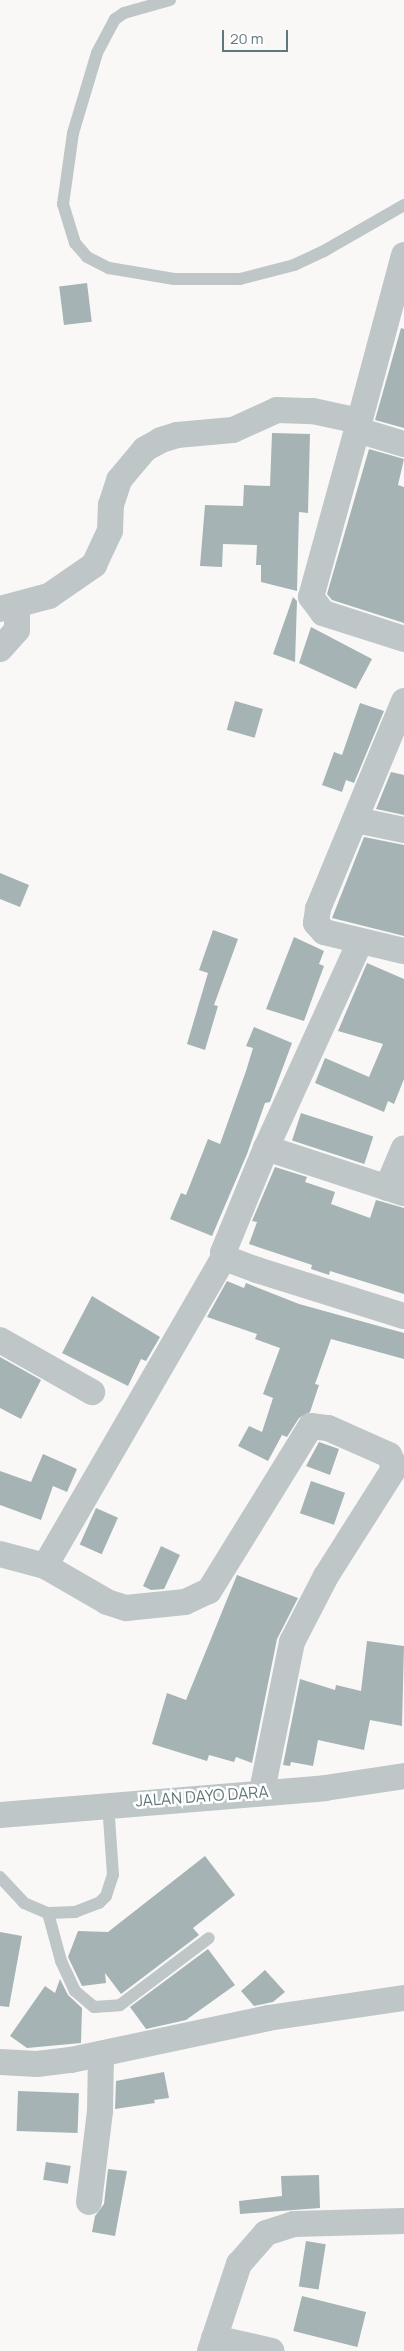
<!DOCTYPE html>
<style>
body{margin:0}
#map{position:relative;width:404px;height:2351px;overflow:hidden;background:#f9f8f7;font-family:Manrope,sans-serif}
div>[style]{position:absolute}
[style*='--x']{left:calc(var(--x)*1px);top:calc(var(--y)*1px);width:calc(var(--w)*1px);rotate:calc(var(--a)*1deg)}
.building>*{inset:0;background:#a5b3b4;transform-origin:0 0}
.service>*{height:12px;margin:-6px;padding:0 6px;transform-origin:6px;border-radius:6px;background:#bec6c7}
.minor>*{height:26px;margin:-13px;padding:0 13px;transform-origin:13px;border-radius:13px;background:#bec6c7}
span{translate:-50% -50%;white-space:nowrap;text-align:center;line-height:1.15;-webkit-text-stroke:5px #fff;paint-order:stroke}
.street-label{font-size:16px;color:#60787b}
.scale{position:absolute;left:222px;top:30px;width:66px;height:22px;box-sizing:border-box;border:2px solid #60787b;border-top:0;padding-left:6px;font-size:15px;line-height:18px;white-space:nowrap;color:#60787b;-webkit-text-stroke:4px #fff;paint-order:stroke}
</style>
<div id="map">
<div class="building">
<i style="left:87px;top:283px;width:39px;height:28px;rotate:83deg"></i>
<i style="clip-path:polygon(401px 328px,404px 329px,404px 428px,375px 420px)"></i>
<i style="clip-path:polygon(272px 433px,310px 434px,308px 513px,299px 512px,297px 591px,261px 582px,261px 565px,256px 565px,257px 545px,223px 544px,222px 567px,200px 566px,205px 505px,243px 506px,244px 485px,270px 486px)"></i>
<i style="clip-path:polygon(369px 449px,404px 459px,398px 485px,404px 487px,404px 623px,332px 600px,327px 594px)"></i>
<i style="clip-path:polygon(293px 597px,297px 601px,295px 662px,273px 654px)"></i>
<i style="clip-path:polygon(311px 627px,372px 659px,356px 689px,299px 663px)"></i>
<i style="left:235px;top:701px;width:29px;height:30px;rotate:16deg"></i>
<i style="clip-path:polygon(360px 703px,384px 711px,354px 783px,346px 780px,342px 792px,322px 785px,334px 752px,342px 755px)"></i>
<i style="clip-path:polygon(391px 772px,404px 775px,404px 815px,376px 809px)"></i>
<i style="clip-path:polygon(364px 837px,404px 845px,404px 936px,332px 918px)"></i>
<i style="clip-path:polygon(0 873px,29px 885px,20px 907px,0 899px)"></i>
<i style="clip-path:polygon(213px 930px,238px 939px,214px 1005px,218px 1006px,205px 1050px,187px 1044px,208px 973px,199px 970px)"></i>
<i style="clip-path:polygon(294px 937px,324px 951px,319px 964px,324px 966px,304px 1021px,266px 1009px)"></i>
<i style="clip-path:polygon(367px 963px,404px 979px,404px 1079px,394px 1104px,388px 1101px,384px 1112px,315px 1083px,325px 1058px,369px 1077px,383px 1044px,338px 1031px)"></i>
<i style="clip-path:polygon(254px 1027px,292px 1043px,270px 1102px,265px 1103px,247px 1154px,212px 1236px,170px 1219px,181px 1193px,186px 1195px,208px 1139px,220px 1144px,246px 1071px,253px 1048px,246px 1046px)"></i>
<i style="left:301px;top:1113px;width:76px;height:29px;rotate:18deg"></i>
<i style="clip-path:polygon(275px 1167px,307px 1177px,305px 1182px,335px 1192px,331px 1204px,370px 1218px,376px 1200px,404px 1208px,404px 1294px,330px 1271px,329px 1275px,311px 1269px,312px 1265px,249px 1244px,257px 1222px,252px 1221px)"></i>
<i style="clip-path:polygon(227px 1281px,244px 1288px,246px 1283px,299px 1304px,404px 1333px,404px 1359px,331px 1339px,315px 1384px,319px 1385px,310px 1412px,299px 1418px,287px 1437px,282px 1435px,268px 1461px,238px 1446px,249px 1426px,262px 1432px,273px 1398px,263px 1394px,280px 1348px,255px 1339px,257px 1334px,207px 1317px)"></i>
<i style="clip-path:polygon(92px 1296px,160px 1337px,146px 1361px,141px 1359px,128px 1386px,62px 1353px)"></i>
<i style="clip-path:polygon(0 1357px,41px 1380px,21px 1419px,0 1408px)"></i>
<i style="clip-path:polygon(319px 1442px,339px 1449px,330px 1475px,306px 1466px)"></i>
<i style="clip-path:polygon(43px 1454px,77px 1469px,67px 1492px,53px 1486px,41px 1520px,0 1505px,0 1471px,31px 1482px)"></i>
<i style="left:311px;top:1481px;width:36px;height:34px;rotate:19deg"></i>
<i style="left:96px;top:1508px;width:24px;height:40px;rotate:24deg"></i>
<i style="clip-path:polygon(161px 1546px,180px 1555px,164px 1589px,151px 1590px,143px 1586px)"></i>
<i style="clip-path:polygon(237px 1575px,298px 1598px,277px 1639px,252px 1763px,236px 1757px,234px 1762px,209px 1755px,207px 1761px,152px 1744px,167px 1693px,186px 1700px)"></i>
<i style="clip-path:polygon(367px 1641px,404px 1646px,402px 1726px,370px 1720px,364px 1750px,318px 1740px,313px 1766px,291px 1762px,290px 1766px,283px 1765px,300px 1679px,335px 1690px,336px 1685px,361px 1691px)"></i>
<i style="clip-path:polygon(205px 1856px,235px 1895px,193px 1928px,199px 1935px,121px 1994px,105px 1973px,106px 1983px,82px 1986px,68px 1957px,78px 1931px,108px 1932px)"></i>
<i style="clip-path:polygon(0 1932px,22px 1936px,9px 2007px,0 2006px)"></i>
<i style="clip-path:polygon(208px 1949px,235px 1985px,186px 2020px,146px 2029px,130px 2007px)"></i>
<i style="clip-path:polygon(265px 1970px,285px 1992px,273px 2002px,254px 2006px,241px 1991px)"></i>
<i style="clip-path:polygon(60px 1979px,68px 1995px,82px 2008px,81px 2043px,27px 2048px,10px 2036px,45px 1986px,55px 1993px)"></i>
<i style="clip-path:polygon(164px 2072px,169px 2098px,154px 2100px,155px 2103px,115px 2109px,116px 2081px)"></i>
<i style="left:18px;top:2091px;width:61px;height:40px;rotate:2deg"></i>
<i style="left:46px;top:2162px;width:25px;height:18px;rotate:9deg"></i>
<i style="clip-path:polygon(108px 2169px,127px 2171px,115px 2236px,92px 2232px,95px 2216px,104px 2204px)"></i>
<i style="clip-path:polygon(319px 2175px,320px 2208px,240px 2214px,239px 2201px,282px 2196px,281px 2176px)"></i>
<i style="left:306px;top:2241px;width:20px;height:46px;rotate:9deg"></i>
<i style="left:302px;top:2296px;width:66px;height:36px;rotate:14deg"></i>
</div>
<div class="service">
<i style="--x:170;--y:0;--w:48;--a:164.2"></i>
<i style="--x:124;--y:13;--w:11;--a:146"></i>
<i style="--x:115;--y:19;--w:38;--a:118"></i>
<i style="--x:97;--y:53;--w:84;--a:106.7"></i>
<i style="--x:73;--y:133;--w:72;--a:98"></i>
<i style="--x:63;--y:204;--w:41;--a:72.9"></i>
<i style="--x:75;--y:243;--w:18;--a:49"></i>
<i style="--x:87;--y:257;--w:25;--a:27"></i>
<i style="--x:109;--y:268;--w:66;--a:9.6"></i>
<i style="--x:174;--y:279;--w:66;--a:0"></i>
<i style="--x:240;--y:279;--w:56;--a:-14.5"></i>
<i style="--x:294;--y:265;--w:33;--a:-25"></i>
<i style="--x:324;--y:251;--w:92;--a:-29.9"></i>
<i style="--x:0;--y:1877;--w:35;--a:47"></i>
<i style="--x:24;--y:1903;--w:26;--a:23"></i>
<i style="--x:48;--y:1913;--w:27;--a:-2"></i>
<i style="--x:75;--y:1912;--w:26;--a:-21"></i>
<i style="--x:99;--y:1903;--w:10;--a:-45"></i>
<i style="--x:106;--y:1896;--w:22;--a:-72"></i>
<i style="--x:113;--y:1875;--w:71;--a:-94"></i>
<i style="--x:48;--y:1913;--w:50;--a:74.8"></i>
<i style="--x:61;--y:1961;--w:33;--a:65"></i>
<i style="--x:75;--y:1991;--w:25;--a:40"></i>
<i style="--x:94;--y:2007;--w:26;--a:-4"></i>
<i style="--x:120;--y:2005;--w:111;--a:-37"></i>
</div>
<div class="minor">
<i style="--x:404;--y:255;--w:181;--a:105"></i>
<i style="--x:357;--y:430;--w:49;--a:16.6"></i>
<i style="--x:357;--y:430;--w:173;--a:105.4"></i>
<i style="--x:311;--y:597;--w:20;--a:53"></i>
<i style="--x:323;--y:613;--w:85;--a:17.8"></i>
<i style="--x:0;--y:609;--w:51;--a:-14.9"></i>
<i style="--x:49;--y:596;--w:55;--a:-34.6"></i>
<i style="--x:94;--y:565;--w:38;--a:-65"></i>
<i style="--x:110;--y:531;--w:26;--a:-88"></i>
<i style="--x:111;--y:505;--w:26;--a:-72"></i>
<i style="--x:119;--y:480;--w:40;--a:-50"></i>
<i style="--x:145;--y:449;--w:18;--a:-29"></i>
<i style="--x:161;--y:440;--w:17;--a:-17"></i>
<i style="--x:177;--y:435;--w:56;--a:-5.1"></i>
<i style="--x:233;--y:430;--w:48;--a:-24.4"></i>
<i style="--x:277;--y:410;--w:36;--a:2"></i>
<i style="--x:313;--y:411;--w:47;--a:12.3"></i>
<i style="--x:0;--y:649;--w:25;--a:-48"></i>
<i style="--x:17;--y:630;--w:24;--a:-90"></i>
<i style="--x:404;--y:701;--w:225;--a:112.5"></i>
<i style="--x:318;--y:909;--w:14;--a:98"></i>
<i style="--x:316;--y:923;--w:12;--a:48"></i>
<i style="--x:324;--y:932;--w:82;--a:13.4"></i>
<i style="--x:356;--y:820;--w:49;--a:11.8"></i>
<i style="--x:360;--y:942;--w:226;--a:114.5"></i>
<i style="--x:266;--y:1148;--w:113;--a:112.3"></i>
<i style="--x:223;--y:1253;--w:10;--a:45"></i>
<i style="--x:230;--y:1260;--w:29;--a:20"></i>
<i style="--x:257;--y:1270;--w:154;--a:17.4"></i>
<i style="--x:266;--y:1148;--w:145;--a:18.1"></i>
<i style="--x:387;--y:1188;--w:43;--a:-67"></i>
<i style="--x:0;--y:1340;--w:106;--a:29.5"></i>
<i style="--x:0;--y:1554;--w:47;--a:14.9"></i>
<i style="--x:45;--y:1566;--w:72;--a:30.1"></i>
<i style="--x:107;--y:1602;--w:20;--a:18"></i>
<i style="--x:126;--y:1608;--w:59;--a:-5.8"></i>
<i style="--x:185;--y:1602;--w:26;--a:-25"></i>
<i style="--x:209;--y:1591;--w:194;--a:-58.3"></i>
<i style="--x:311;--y:1426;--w:17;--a:7"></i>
<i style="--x:328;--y:1428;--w:67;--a:23.9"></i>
<i style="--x:389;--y:1455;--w:9;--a:63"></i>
<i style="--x:393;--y:1463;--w:9;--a:96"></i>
<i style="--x:392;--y:1472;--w:123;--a:122.4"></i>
<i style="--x:326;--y:1576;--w:74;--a:117.3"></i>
<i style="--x:292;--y:1642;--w:152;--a:101.4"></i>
<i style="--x:45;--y:1566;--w:357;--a:-59.9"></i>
<i style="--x:0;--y:1815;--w:326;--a:-4.7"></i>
<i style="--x:325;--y:1788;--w:80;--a:-8.6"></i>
<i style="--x:0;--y:2062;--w:37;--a:3"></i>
<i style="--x:37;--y:2064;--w:34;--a:-7"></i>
<i style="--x:71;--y:2060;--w:201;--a:-12"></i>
<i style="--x:268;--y:2018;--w:137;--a:-8.4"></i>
<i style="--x:89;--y:2202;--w:92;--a:-83.1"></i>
<i style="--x:100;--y:2111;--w:57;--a:-89"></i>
<i style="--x:214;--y:2338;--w:59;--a:12.6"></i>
<i style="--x:210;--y:2351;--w:92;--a:-71.6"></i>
<i style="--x:239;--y:2264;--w:41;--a:-48.9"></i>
<i style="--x:266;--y:2233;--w:29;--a:-18"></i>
<i style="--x:294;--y:2224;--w:110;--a:-1.6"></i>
</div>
<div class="street-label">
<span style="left:202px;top:1796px;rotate:-4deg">JALAN DAYO DARA</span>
</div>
<div class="scale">20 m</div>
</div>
